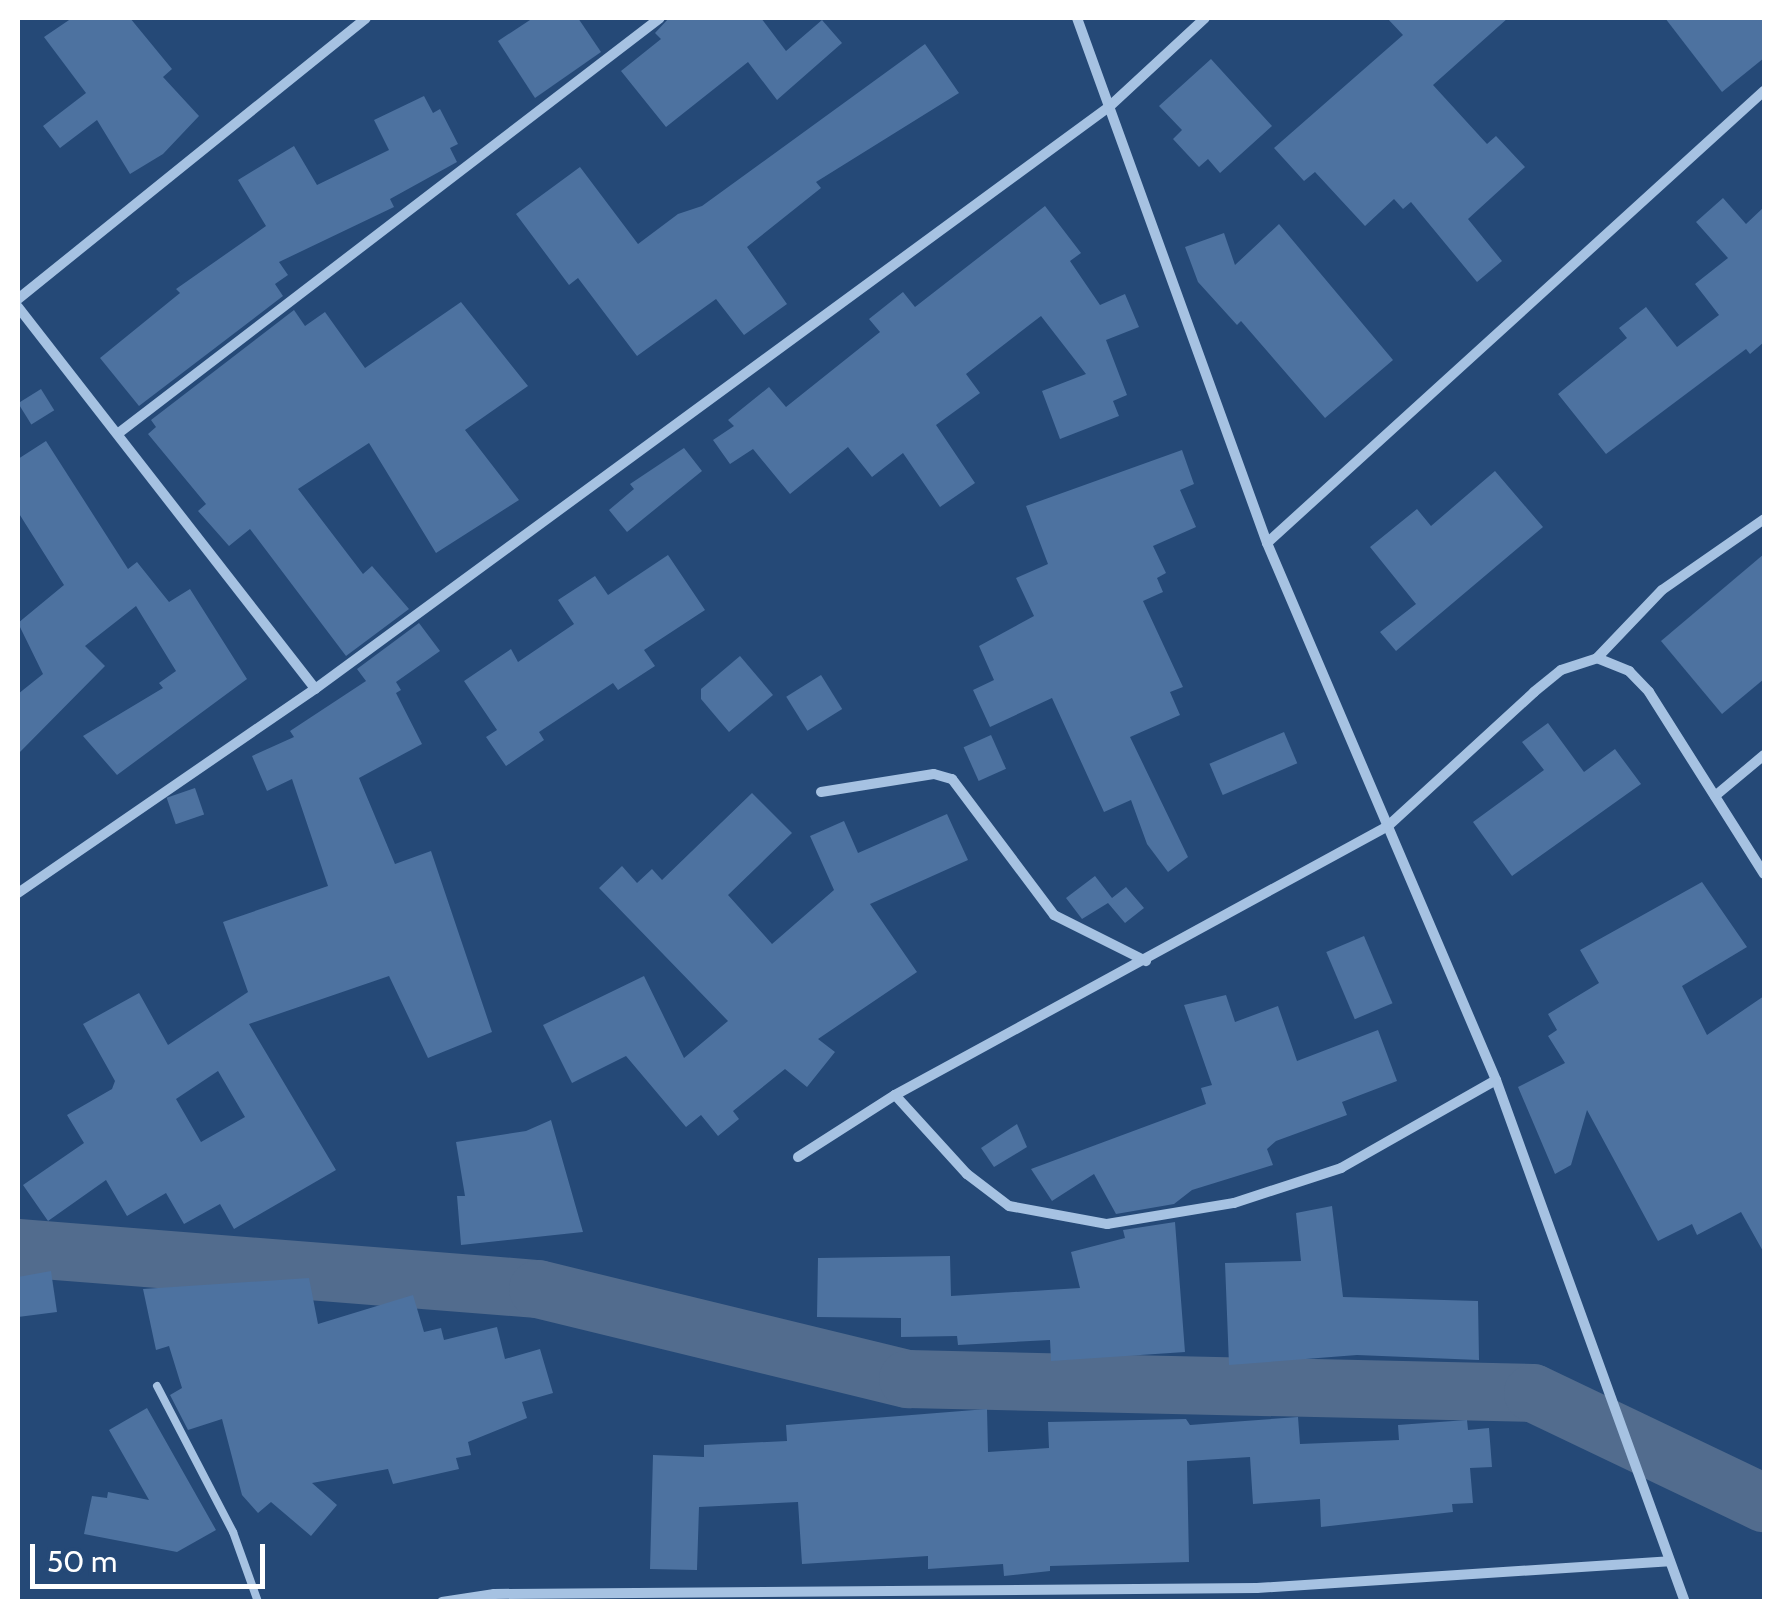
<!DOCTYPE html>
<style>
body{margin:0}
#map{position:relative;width:1782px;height:1619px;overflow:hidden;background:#254977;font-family:Cabin,sans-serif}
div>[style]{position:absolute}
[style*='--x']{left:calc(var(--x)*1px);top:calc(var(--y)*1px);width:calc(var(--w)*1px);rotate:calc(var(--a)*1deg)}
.river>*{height:58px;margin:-29px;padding:0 29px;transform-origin:29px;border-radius:29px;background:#526c8e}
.building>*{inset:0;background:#4d72a0;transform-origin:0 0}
.service>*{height:8px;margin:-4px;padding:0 4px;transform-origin:4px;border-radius:4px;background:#a6c2e2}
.minor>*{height:10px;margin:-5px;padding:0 5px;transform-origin:5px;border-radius:5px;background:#a6c2e2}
span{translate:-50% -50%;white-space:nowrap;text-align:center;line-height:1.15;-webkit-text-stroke:8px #254977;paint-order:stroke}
.frame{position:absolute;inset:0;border:20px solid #fff;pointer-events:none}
.scale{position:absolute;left:30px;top:1544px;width:235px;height:45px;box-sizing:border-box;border:5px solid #fff;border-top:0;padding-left:12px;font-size:30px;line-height:35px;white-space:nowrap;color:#fff;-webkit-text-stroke:8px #254977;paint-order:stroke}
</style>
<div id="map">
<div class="river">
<i style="--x:18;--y:1248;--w:522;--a:4.51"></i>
<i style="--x:538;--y:1289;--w:381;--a:13.7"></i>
<i style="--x:908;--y:1379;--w:625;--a:1.28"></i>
<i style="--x:1533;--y:1393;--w:256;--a:25.5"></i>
</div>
<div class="building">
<i style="clip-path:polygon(72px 18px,130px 18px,172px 69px,163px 77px,199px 116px,163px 154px,130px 174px,97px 120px,60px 148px,43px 126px,86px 93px,44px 37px)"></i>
<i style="clip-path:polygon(533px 18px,578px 18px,601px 52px,535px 98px,498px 41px)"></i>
<i style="clip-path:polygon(669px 18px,761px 18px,786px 51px,822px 20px,842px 43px,777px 100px,748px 62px,666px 127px,621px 71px,661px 39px,655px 33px)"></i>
<i style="clip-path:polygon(1387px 18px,1508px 18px,1433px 85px,1487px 144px,1496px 136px,1525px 167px,1468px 219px,1502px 261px,1477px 282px,1411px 202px,1403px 209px,1394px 199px,1365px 226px,1315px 172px,1304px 181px,1274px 148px,1403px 35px)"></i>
<i style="clip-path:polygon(1665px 18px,1764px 18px,1764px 58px,1722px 92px)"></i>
<i style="clip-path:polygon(925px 44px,959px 93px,816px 182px,821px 188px,747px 247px,787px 304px,744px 335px,716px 299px,637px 356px,578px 278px,569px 285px,516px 214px,580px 167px,638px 244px,678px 214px,702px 206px)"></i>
<i style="clip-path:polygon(1211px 59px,1272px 126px,1220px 173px,1208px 159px,1199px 167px,1173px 139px,1182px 130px,1159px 106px)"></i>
<i style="clip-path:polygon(424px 96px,433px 113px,440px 109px,458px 144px,450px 148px,457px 162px,390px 199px,394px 207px,279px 262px,288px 275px,275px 284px,283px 296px,139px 406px,100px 358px,180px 293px,176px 289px,266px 226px,238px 180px,294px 146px,317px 185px,389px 150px,374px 120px)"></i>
<i style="clip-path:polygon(1723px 198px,1746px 224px,1764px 207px,1764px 342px,1750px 354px,1746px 349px,1606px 454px,1558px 394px,1627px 338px,1619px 328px,1646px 307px,1677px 347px,1719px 315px,1695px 284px,1728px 258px,1696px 222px)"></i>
<i style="clip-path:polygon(1045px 206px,1081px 253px,1070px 261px,1100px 305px,1125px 294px,1139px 327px,1106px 340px,1127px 395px,1113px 401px,1119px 416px,1060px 439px,1042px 391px,1086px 374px,1041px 316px,966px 374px,980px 393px,936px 425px,975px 483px,940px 507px,903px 453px,872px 477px,848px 447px,790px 494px,753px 449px,730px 464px,713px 440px,734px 426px,728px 420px,769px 387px,786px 407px,880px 332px,869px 319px,903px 292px,915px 307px)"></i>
<i style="clip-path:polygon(1279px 224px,1393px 360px,1325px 418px,1241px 321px,1237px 325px,1198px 282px,1185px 247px,1224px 233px,1235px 265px)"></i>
<i style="clip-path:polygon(461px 302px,528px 386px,465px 430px,519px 500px,436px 553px,369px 443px,298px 489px,363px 574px,372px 566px,409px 609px,346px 656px,250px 529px,229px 546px,198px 511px,206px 504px,148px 434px,156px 427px,151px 420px,294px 310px,305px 326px,325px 312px,365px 368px)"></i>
<i style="left:41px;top:389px;width:25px;height:27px;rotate:58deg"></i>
<i style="clip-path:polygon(46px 441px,128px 569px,137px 562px,169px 602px,190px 589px,247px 679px,117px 775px,83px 736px,163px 688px,159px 683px,176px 671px,136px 606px,85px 646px,105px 666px,18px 754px,18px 694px,43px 674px,18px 623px,64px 585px,18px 512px,18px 459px)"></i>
<i style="clip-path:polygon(684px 448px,702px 471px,627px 532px,609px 510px,634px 489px,630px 484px)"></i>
<i style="clip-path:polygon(1182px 450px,1194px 484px,1180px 490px,1196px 527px,1153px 546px,1166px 573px,1157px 578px,1163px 592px,1143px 601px,1183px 687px,1170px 692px,1180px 715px,1130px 737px,1188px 857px,1168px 872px,1147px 844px,1131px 800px,1104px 812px,1052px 698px,990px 727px,973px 690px,994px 680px,979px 646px,1034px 616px,1016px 578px,1048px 564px,1026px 506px)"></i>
<i style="clip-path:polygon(1495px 471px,1543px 527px,1396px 651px,1380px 632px,1416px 604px,1370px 547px,1417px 509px,1431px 526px)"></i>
<i style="clip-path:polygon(1764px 554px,1764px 679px,1722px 714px,1661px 641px)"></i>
<i style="clip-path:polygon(668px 555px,705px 610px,644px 650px,655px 666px,618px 690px,613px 683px,539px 732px,544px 740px,506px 766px,486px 737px,497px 730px,464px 681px,511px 649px,518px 662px,574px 624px,558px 600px,595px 576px,608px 595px)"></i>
<i style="clip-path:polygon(evenodd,419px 623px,440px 651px,396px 682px,401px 690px,396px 693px,422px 744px,359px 778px,395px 864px,431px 851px,492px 1032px,428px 1058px,389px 976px,249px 1024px,336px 1170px,234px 1229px,220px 1204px,184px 1224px,166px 1193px,127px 1216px,106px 1180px,48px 1221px,23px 1185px,84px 1143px,67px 1115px,112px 1089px,115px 1081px,83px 1024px,139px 993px,168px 1045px,248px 992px,223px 922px,328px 886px,292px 779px,267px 791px,252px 756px,294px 737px,290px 731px,366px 681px,357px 669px,419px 623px,218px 1071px,245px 1117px,201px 1142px,176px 1099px,218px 1071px)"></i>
<i style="clip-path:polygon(740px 656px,773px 695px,729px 732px,701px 699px,701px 689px)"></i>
<i style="left:821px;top:675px;width:40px;height:41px;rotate:58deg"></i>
<i style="clip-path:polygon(1548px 723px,1584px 772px,1615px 749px,1641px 784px,1512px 876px,1473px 822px,1544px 770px,1522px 742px)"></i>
<i style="left:1284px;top:732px;width:34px;height:81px;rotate:67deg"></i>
<i style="left:991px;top:735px;width:37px;height:30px;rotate:66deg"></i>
<i style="left:195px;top:788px;width:28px;height:30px;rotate:71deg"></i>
<i style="clip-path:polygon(752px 793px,792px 833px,728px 895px,772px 944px,834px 890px,810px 836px,844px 821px,858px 853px,947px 814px,968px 860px,870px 904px,917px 972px,818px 1039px,835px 1052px,807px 1087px,785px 1069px,733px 1111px,739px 1119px,718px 1136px,701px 1115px,686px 1127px,626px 1056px,572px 1083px,543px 1025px,644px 976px,684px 1058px,728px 1021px,599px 888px,622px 866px,637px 883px,652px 869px,662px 880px)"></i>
<i style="clip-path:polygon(1095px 876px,1112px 898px,1126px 887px,1144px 908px,1125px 923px,1108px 903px,1082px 919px,1066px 898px)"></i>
<i style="clip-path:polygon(1702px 882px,1747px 947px,1682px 986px,1707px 1035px,1764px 996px,1764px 1253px,1741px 1212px,1697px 1235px,1692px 1224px,1658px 1241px,1587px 1110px,1571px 1165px,1555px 1174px,1518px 1087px,1565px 1063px,1548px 1036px,1557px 1030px,1548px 1014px,1599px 983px,1580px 950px)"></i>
<i style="left:1364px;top:936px;width:73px;height:41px;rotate:67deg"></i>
<i style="clip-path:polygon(1226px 995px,1235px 1022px,1278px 1006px,1297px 1061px,1378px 1030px,1397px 1081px,1342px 1102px,1347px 1115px,1276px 1141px,1267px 1149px,1273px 1165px,1192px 1190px,1174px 1204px,1116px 1214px,1094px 1174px,1052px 1201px,1031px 1169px,1206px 1104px,1201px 1088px,1212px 1085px,1184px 1005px)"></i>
<i style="clip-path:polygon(551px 1120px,583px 1232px,461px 1245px,457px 1196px,465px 1196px,456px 1142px,526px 1131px)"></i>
<i style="clip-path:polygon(1017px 1124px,1027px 1147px,994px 1167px,981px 1148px)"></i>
<i style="clip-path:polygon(1332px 1206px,1343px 1297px,1478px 1301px,1479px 1360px,1357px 1355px,1229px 1365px,1225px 1263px,1301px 1261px,1296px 1213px)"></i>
<i style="clip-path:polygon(1175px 1222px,1185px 1352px,1051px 1361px,1050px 1340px,958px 1345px,957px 1336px,901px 1337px,901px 1318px,817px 1317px,818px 1258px,950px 1256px,951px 1296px,1080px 1288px,1071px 1252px,1125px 1238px,1123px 1230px)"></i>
<i style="clip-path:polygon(51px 1271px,57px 1312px,18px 1317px,18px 1277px)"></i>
<i style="clip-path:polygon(309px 1278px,318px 1324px,413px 1295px,424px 1332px,441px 1328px,444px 1340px,497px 1327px,505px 1359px,540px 1349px,553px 1393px,522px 1402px,527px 1418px,468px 1442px,471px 1455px,456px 1458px,459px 1469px,393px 1484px,388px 1469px,312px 1483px,337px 1505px,311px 1536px,271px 1502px,258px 1513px,242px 1495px,222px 1419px,188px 1430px,170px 1395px,182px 1388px,169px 1346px,156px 1350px,143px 1289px)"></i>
<i style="clip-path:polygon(147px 1408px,216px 1530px,177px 1552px,84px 1534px,92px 1496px,107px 1498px,108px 1492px,149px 1500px,109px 1430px)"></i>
<i style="clip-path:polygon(987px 1409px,988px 1452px,1049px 1448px,1048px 1422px,1186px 1419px,1190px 1425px,1298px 1417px,1300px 1444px,1399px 1440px,1398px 1425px,1467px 1420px,1468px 1430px,1489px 1428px,1492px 1467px,1470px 1468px,1473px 1503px,1452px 1504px,1453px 1512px,1321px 1527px,1320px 1499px,1253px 1504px,1250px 1457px,1187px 1461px,1189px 1562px,1050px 1566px,1050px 1571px,1004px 1576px,1003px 1564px,928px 1569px,928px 1556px,802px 1564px,798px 1502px,699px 1507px,697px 1570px,650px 1569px,653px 1455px,704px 1457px,704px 1445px,787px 1441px,786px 1425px)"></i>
</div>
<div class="service">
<i style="--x:157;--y:1386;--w:165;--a:62.5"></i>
<i style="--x:233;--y:1532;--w:74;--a:70.3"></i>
</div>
<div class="minor">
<i style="--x:1077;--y:18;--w:558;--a:70.1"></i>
<i style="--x:1267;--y:543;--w:584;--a:66.9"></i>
<i style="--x:1496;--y:1080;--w:555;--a:70.1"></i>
<i style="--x:18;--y:299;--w:447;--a:-38.9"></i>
<i style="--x:18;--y:307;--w:484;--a:52.1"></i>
<i style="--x:120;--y:432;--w:680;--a:-37.48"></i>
<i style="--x:1267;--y:543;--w:672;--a:-42.29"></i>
<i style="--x:1597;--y:658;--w:35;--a:22"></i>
<i style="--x:1629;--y:671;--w:29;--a:46"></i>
<i style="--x:1649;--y:692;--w:215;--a:57.7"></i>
<i style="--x:821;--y:792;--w:114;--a:-9.1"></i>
<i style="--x:934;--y:774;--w:19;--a:16"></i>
<i style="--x:952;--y:779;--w:170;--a:53.1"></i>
<i style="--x:1054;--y:915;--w:103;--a:26.6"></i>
<i style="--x:1715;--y:796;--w:64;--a:-39.9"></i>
<i style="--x:18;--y:893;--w:360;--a:-34.5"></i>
<i style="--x:315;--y:689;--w:986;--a:-36.25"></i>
<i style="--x:1110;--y:106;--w:129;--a:-42.8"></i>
<i style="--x:895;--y:1095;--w:107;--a:47.7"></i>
<i style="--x:967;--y:1174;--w:53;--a:37.3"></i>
<i style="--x:1009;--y:1206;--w:100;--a:10.4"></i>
<i style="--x:1107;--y:1224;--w:129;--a:-9.4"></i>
<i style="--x:1234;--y:1203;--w:113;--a:-18.1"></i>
<i style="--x:1341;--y:1168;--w:178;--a:-29.6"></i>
<i style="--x:798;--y:1157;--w:115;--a:-32.6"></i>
<i style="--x:895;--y:1095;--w:562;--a:-28.62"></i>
<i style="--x:1388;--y:826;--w:198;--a:-42.5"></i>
<i style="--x:1534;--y:692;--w:35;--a:-39"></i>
<i style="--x:1561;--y:670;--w:38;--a:-18"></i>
<i style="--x:1597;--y:658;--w:94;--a:-46.3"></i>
<i style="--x:1662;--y:590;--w:124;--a:-34.8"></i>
<i style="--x:442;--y:1602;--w:53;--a:-8.7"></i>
<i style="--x:494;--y:1594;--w:763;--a:-0.45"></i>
<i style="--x:1257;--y:1588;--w:413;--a:-3.7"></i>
</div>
<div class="frame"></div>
<div class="scale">50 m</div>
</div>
